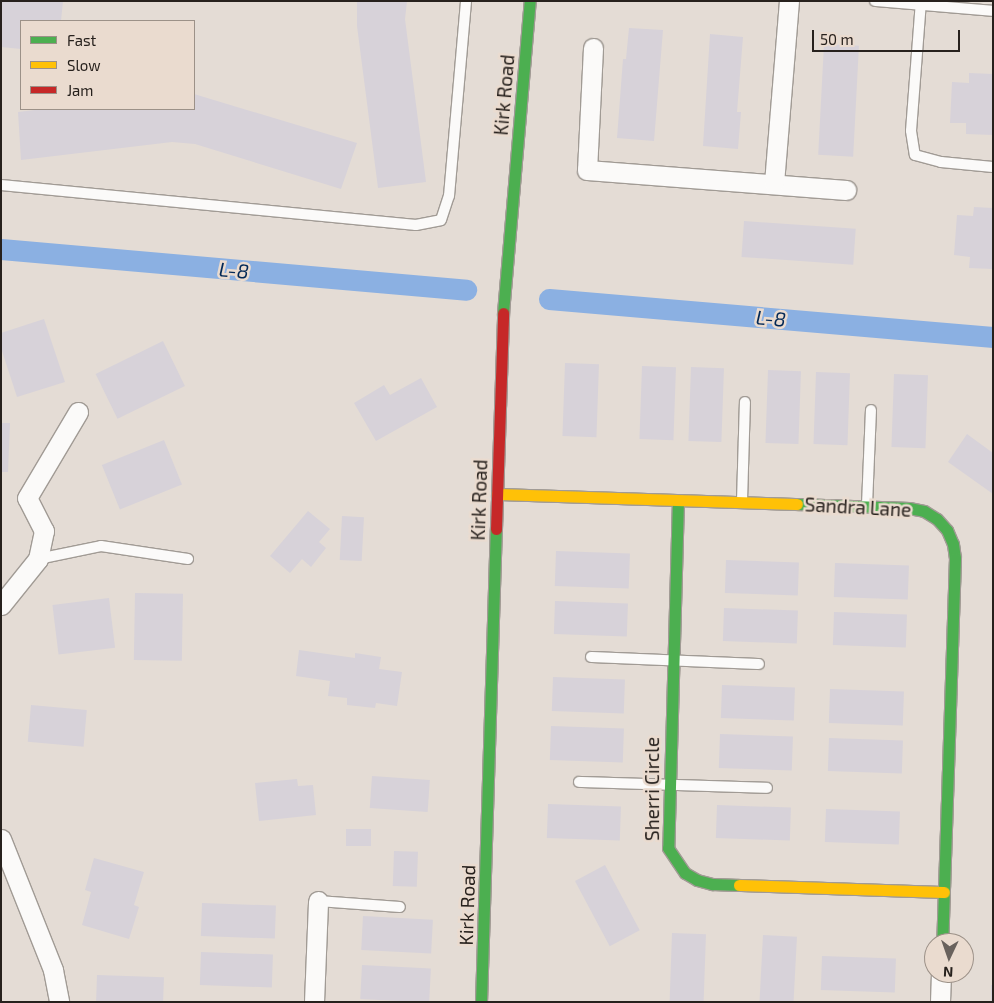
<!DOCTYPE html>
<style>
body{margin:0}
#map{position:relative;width:994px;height:1003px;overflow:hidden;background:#e4dcd5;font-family:"Exo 2",sans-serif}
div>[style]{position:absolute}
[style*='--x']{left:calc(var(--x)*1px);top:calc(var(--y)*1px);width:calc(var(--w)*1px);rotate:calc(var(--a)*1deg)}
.canal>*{height:21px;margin:-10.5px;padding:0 10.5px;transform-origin:10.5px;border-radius:10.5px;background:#8bb0e2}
.building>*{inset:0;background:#d7d2d9;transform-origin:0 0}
.roads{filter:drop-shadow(1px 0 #a19b95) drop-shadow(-1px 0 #a19b95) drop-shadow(0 1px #a19b95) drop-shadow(0 -1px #a19b95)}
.lane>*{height:10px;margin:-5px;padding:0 5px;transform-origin:5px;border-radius:5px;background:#fbfaf9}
.street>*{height:19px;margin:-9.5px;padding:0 9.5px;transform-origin:9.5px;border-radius:9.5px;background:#fbfaf9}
.fast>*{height:11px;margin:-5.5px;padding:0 5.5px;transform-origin:5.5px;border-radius:5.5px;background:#4caf50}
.slow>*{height:11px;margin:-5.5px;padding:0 5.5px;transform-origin:5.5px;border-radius:5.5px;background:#ffc107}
.jam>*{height:11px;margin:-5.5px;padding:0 5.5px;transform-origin:5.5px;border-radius:5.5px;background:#c62828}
span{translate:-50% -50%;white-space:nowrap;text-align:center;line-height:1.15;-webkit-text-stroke:5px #eadbcf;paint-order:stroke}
.street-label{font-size:19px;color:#27211d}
.water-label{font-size:20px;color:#022856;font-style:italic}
.frame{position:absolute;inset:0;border:2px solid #27211d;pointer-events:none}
.legend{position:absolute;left:20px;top:20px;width:175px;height:90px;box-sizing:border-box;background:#eadbcf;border:1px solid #9c9188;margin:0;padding:6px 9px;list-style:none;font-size:15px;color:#27211d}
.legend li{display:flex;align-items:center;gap:10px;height:25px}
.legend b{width:25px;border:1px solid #9c9188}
.north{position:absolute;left:924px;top:933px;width:50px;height:50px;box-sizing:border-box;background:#eadbcf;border:1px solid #9c9188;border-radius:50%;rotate:183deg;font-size:14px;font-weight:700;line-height:20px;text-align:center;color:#27211d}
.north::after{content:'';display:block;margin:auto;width:18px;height:22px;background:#69625d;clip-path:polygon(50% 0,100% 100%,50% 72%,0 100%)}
.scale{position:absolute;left:812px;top:30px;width:148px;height:22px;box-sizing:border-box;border:2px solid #27211d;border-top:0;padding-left:6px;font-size:15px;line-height:18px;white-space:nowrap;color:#27211d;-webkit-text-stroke:4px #eadbcf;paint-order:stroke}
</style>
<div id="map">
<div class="canal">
<i style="--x:1;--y:249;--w:467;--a:5"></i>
<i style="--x:549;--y:299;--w:446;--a:4.9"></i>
</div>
<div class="building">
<i style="clip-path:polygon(1px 1px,63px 1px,61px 21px,21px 21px,21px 49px,1px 47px)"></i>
<i style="clip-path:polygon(357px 1px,407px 1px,405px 19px,426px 182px,378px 188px,357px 26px)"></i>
<i style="clip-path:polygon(629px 28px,663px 30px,654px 141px,617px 138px,623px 59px,626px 59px)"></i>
<i style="clip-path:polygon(710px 34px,743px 37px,737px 112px,741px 112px,738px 149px,703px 146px)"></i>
<i style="left:824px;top:44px;width:35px;height:111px;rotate:3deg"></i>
<i style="clip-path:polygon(969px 73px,993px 74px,993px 135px,966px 134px,966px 123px,950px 123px,952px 82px,969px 83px)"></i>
<i style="clip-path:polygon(194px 94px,357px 143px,341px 189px,195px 144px,172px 142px,21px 160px,18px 112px,43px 109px,194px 109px)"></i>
<i style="clip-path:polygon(974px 207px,993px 208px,993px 269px,969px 268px,970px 257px,954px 255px,957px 215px,973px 216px)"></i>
<i style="left:744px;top:221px;width:112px;height:36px;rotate:4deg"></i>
<i style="clip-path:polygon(44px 319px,65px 382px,17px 397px,1px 348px,1px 333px)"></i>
<i style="left:163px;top:341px;width:50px;height:75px;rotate:64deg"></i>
<i style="left:565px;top:363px;width:34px;height:73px;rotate:2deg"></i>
<i style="left:642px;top:366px;width:34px;height:73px;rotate:2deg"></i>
<i style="left:691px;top:367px;width:33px;height:74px;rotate:2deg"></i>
<i style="left:768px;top:370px;width:33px;height:73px;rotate:2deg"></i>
<i style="left:816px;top:372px;width:34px;height:72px;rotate:2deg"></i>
<i style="left:894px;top:374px;width:34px;height:73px;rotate:2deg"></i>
<i style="clip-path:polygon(421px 378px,437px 407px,376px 441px,354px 403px,384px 385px,390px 395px)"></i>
<i style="clip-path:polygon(1px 423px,10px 423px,8px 472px,1px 472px)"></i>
<i style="clip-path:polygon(967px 434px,993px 453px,993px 494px,948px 462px)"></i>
<i style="left:164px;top:440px;width:48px;height:67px;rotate:68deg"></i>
<i style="clip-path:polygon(308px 511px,330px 529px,319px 542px,326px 548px,311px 567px,302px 559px,290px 573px,270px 556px)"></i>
<i style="left:342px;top:516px;width:22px;height:44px;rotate:3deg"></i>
<i style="left:556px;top:551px;width:74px;height:35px;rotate:2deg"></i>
<i style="left:726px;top:560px;width:73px;height:33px;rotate:2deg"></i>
<i style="left:835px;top:563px;width:74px;height:34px;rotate:2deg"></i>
<i style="left:135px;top:593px;width:48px;height:67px;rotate:1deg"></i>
<i style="left:109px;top:598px;width:50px;height:57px;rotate:83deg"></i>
<i style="left:555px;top:601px;width:73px;height:33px;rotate:2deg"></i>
<i style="left:724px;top:608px;width:74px;height:33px;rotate:2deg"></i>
<i style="left:834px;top:612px;width:73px;height:33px;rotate:2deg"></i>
<i style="clip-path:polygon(299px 650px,355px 658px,355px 653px,381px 657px,379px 669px,402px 672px,397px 706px,376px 703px,375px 708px,347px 705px,347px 698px,328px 696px,330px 681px,296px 676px)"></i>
<i style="left:553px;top:677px;width:72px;height:34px;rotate:2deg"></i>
<i style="left:722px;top:685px;width:73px;height:33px;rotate:2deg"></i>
<i style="left:830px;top:689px;width:74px;height:34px;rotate:2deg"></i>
<i style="left:31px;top:705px;width:56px;height:37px;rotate:5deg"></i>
<i style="left:551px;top:726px;width:73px;height:34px;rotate:2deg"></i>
<i style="left:720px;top:734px;width:73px;height:34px;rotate:2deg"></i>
<i style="left:829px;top:738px;width:74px;height:33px;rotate:2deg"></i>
<i style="left:372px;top:776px;width:58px;height:32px;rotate:4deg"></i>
<i style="clip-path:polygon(297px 779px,298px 786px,313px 785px,316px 815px,259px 821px,255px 783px)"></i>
<i style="left:548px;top:804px;width:73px;height:34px;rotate:2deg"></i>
<i style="left:717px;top:805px;width:74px;height:33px;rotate:2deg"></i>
<i style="left:826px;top:809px;width:74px;height:33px;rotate:2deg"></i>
<i style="left:346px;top:829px;width:25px;height:17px"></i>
<i style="left:394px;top:851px;width:24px;height:35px;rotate:2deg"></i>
<i style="clip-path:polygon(94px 858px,144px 872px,134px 905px,139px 907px,129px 939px,82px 925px,91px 892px,85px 890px)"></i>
<i style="left:605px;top:865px;width:74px;height:34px;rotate:62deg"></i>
<i style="left:202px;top:903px;width:74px;height:33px;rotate:2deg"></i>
<i style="left:363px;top:916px;width:70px;height:34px;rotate:3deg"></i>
<i style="left:672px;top:933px;width:34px;height:69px;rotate:2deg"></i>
<i style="left:763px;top:935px;width:34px;height:67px;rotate:3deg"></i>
<i style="left:201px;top:952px;width:72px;height:33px;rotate:2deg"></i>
<i style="left:822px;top:956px;width:74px;height:34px;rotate:2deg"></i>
<i style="left:362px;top:965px;width:69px;height:34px;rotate:3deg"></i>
<i style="left:97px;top:975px;width:67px;height:27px;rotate:2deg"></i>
<i style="left:991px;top:985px;width:2px;height:17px"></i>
</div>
<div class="roads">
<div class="lane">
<i style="--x:875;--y:1;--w:118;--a:4.8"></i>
<i style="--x:921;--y:1;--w:130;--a:94.4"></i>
<i style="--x:911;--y:131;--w:24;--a:81"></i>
<i style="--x:915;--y:155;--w:27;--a:15"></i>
<i style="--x:941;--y:162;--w:52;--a:5.5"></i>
<i style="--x:1;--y:185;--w:417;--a:5.5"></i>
<i style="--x:416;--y:225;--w:25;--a:-11"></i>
<i style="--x:441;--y:220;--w:25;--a:-72"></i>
<i style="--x:449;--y:196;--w:196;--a:-85"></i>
<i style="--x:742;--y:501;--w:99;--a:-88.3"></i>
<i style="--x:867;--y:505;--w:95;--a:-87.6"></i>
<i style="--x:38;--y:559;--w:64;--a:-11.7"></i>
<i style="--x:101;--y:546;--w:88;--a:8.5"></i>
<i style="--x:591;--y:657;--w:168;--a:2.4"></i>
<i style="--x:579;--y:782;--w:188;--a:1.8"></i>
<i style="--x:318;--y:901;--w:82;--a:4.2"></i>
</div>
<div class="street">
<i style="--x:593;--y:48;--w:122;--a:92.8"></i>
<i style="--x:587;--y:170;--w:260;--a:4.4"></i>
<i style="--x:774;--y:183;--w:183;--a:-85.3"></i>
<i style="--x:1;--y:605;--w:59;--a:-51.2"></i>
<i style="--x:38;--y:559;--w:29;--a:-78"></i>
<i style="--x:44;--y:531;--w:37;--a:-117"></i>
<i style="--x:27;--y:498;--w:100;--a:-59.3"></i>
<i style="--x:1;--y:839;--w:141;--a:68.3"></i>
<i style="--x:53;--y:970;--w:33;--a:79"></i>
<i style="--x:314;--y:1002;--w:101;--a:-87.7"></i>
<i style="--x:940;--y:1002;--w:29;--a:-88"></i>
</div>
<div class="fast">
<i style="--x:503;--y:313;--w:313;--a:-85.1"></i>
<i style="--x:678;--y:500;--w:348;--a:91.6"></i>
<i style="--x:668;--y:848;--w:30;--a:56"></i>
<i style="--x:685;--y:873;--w:14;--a:30"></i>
<i style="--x:697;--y:880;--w:16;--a:15"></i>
<i style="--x:712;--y:884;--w:27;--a:2"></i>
<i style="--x:797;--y:504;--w:112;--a:2"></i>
<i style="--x:909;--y:508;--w:15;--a:11"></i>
<i style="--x:924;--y:511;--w:15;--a:32"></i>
<i style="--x:937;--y:519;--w:15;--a:48"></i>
<i style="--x:947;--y:530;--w:15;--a:67"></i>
<i style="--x:953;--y:544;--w:14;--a:82"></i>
<i style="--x:955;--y:558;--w:385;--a:91.9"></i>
<i style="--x:481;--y:1002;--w:473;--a:-88.2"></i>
</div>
<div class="slow">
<i style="--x:497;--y:494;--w:300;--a:1.9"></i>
<i style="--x:739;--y:885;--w:205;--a:2"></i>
</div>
<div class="jam">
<i style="--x:496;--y:529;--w:216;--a:-88.1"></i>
</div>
</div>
<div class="street-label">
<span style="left:504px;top:95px;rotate:-85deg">Kirk Road</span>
<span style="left:479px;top:500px;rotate:-88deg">Kirk Road</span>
<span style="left:858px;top:507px;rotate:3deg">Sandra Lane</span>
<span style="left:652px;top:789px;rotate:-90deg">Sherri Circle</span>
<span style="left:467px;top:905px;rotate:-88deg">Kirk Road</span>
</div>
<div class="water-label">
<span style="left:234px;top:270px;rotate:5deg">L-8</span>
<span style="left:771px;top:318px;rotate:5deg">L-8</span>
</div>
<div class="frame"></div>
<ul class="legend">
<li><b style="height:6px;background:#4caf50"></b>Fast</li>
<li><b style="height:6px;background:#ffc107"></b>Slow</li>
<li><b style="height:6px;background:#c62828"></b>Jam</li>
</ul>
<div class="north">N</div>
<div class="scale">50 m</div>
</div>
